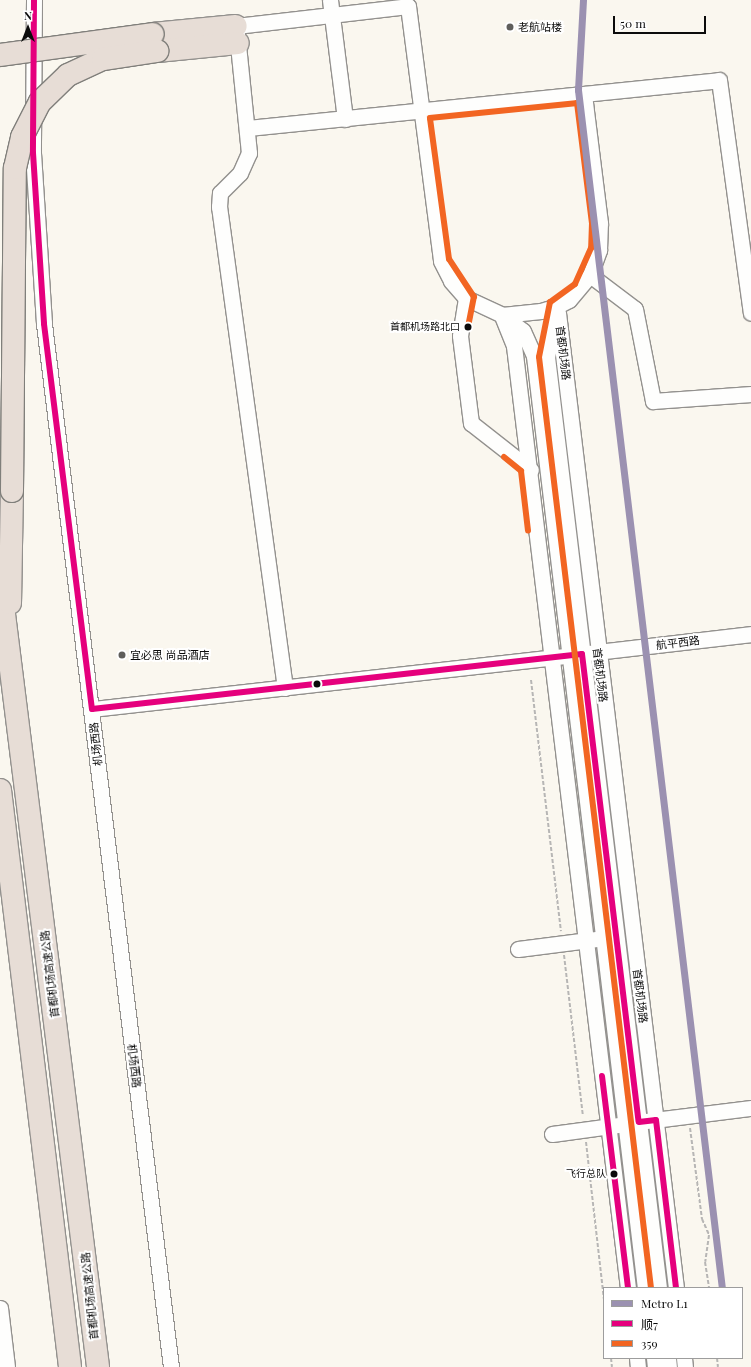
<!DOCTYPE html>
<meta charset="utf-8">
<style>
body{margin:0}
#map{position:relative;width:751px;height:1367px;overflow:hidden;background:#faf7ef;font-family:"Playfair Display","Noto Sans SC",serif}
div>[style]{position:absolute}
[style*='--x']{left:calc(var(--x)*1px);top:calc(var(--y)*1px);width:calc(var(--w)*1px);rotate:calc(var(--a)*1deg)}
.path>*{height:2px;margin-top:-1px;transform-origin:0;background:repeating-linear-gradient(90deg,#b7b6b5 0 4px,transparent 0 6px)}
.roads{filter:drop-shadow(1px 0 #93918e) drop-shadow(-1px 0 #93918e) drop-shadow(0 1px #93918e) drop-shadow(0 -1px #93918e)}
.minor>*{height:15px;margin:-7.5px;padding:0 7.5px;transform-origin:7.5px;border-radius:7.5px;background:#fefefd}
.highway>*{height:22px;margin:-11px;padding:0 11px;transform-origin:11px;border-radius:11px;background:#e7ddd6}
.bridges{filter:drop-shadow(1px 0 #807f7b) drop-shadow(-1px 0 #807f7b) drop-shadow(0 1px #807f7b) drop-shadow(0 -1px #807f7b)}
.highway-bridge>*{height:22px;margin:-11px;padding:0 11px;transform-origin:11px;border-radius:11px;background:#e7ddd6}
.bus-1>*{height:6px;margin:-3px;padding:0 3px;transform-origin:3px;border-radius:3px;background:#e5007d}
.bus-2>*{height:6px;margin:-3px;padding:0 3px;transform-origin:3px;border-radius:3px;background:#f26522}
.metro-1>*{height:7px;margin:-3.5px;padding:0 3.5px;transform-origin:3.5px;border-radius:3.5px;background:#9b91b1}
.dots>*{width:11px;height:11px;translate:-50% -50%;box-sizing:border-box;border:2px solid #fff;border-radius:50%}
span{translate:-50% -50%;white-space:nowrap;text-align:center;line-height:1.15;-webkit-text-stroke:4px #fff;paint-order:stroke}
.bus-label{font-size:10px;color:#0b0b0b}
.right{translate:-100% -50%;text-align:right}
.poi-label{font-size:11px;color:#0b0b0b}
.left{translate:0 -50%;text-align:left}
.street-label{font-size:11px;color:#0b0b0b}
.legend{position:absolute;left:603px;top:1287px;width:140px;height:72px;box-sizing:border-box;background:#fff;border:1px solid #9d9d9d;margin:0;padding:5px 7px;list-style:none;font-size:12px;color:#0b0b0b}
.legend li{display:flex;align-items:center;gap:8px;height:20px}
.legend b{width:20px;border:1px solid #9d9d9d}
.north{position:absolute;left:8px;top:8px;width:40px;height:40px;-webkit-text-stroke:3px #fff;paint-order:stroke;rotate:0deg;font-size:11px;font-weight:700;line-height:16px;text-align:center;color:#0b0b0b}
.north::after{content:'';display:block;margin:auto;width:14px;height:18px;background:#0b0b0b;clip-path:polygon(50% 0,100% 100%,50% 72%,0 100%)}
.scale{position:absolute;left:613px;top:16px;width:93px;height:18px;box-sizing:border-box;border:2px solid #0b0b0b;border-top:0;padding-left:5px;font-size:12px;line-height:14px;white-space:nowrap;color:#0b0b0b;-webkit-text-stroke:3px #fff;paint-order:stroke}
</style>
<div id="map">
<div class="path">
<i style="--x:531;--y:680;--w:253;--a:83.2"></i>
<i style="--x:564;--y:955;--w:162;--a:83.3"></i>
<i style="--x:690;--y:1128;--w:92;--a:82.5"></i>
<i style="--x:702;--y:1219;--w:17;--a:66"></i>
<i style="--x:709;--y:1235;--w:27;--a:98"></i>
<i style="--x:705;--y:1262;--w:26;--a:81"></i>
<i style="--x:586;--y:1142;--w:158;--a:83.5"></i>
<i style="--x:611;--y:1358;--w:9;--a:84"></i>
<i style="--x:717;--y:1358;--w:9;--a:84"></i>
</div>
<div class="roads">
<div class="minor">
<i style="--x:34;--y:0;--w:153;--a:90.4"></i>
<i style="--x:33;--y:153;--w:171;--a:86.3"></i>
<i style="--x:44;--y:324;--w:1051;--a:83.06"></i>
<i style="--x:330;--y:0;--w:120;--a:82.8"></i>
<i style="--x:248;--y:128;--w:473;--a:-5.8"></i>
<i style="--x:719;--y:80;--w:235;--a:82.2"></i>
<i style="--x:590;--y:275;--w:56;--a:37.1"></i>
<i style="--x:635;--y:309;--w:94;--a:78.9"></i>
<i style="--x:653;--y:401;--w:98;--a:-4.1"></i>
<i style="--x:466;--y:298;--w:38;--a:99"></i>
<i style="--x:460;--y:336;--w:88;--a:82.8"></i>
<i style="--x:471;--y:423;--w:76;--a:38.1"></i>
<i style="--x:557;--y:306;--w:52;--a:101.1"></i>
<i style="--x:547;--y:357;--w:938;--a:83.14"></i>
<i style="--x:558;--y:313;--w:982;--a:83.1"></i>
<i style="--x:502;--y:315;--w:26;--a:37"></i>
<i style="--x:523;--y:331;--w:27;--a:66"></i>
<i style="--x:534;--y:356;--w:939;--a:83.21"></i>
<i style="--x:502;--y:316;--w:32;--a:68"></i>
<i style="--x:514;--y:346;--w:949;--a:83.1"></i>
<i style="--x:588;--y:653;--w:164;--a:-6.6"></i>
<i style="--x:285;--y:688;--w:486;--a:-97.8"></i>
<i style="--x:219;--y:207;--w:14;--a:-86"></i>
<i style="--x:220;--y:193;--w:28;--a:-45"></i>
<i style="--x:240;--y:173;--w:22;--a:-66"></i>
<i style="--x:249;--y:153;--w:128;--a:-95.8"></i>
<i style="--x:236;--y:26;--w:173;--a:-6.6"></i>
<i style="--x:408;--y:6;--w:257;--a:82.6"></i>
<i style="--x:441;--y:261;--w:22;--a:63"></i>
<i style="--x:451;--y:281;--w:23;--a:49"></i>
<i style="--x:466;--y:298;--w:40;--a:25"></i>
<i style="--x:502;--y:315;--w:39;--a:-6"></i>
<i style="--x:541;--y:311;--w:17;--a:-17"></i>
<i style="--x:557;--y:306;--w:13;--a:-27"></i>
<i style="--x:569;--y:300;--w:33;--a:-50"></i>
<i style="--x:590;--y:275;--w:27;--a:-70"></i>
<i style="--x:599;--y:250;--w:27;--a:-88"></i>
<i style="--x:600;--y:223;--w:130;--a:-97.1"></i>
<i style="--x:92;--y:709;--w:473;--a:-6.4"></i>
<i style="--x:518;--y:949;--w:79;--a:-7.3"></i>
<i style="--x:646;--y:1121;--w:106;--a:-7.1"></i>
<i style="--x:552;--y:1134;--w:68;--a:-7.7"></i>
<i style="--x:0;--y:1308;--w:59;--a:83.2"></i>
<i style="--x:637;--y:1358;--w:9;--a:84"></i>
<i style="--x:654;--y:1358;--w:9;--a:84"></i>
<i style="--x:668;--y:1358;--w:9;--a:84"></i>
<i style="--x:684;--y:1358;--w:9;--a:84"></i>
</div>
<div class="highway">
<i style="--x:153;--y:34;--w:83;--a:-5.5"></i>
<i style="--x:157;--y:51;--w:81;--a:-5.6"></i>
<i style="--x:0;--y:582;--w:791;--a:82.88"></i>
<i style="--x:10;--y:603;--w:112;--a:-89"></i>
<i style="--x:0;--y:790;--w:581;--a:83.08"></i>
</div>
</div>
<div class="bridges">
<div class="highway-bridge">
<i style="--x:0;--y:55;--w:154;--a:-7.8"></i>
<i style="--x:12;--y:491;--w:323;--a:-89.5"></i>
<i style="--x:15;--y:168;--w:32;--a:-77"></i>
<i style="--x:22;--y:137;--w:39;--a:-63"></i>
<i style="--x:40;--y:102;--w:39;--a:-44"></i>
<i style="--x:68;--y:75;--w:38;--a:-25"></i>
<i style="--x:103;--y:59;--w:55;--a:-8.4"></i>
</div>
</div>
<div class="bus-1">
<i style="--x:34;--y:0;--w:153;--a:90.4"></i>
<i style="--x:33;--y:153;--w:171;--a:86.3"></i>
<i style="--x:44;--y:324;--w:388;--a:82.9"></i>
<i style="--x:92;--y:709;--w:493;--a:-6.4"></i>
<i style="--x:582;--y:654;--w:471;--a:83.1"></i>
<i style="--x:639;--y:1122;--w:17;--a:-7"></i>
<i style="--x:656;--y:1120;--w:169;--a:83.2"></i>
<i style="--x:602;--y:1076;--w:214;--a:83"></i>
</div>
<div class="bus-2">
<i style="--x:468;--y:327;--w:31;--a:-79"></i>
<i style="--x:474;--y:297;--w:45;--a:-123.3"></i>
<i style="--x:449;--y:259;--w:142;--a:-97.7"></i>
<i style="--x:430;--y:118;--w:148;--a:-5.8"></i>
<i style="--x:577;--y:103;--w:121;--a:82.9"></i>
<i style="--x:592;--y:223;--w:25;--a:92"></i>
<i style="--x:591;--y:248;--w:39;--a:114"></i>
<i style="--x:575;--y:284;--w:31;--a:144"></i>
<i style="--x:550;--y:302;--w:56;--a:101.3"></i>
<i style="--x:539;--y:357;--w:938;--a:83.14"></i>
<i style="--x:504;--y:457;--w:22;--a:39"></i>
<i style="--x:521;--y:471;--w:60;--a:83.3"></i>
</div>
<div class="metro-1">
<i style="--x:583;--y:0;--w:90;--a:93.2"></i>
<i style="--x:578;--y:90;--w:1207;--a:83.15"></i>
</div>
<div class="dots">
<i style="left:510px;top:27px;background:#5f5e5b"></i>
<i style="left:468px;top:327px;background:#0b0b0b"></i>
<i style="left:122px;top:655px;background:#5f5e5b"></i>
<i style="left:317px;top:684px;background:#0b0b0b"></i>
<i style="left:614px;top:1174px;background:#0b0b0b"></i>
</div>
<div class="bus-label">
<span class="right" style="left:460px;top:327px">首都机场路北口</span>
<span class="right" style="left:606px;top:1174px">飞行总队</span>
</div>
<div class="poi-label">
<span class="left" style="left:518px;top:27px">老航站楼</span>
<span class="left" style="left:130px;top:655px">宜必思 尚品酒店</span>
</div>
<div class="street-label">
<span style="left:563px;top:353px;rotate:83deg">首都机场路</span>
<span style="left:678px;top:643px;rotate:-7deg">航平西路</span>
<span style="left:600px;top:675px;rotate:83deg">首都机场路</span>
<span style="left:96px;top:744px;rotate:-96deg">机场西路</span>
<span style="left:50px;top:974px;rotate:-97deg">首都机场高速公路</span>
<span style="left:640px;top:996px;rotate:83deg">首都机场路</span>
<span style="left:134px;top:1066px;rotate:83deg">机场西路</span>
<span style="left:90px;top:1296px;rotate:-96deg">首都机场高速公路</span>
</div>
<ul class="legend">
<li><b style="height:5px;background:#9b91b1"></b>Metro L1</li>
<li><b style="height:5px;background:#e5007d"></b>顺7</li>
<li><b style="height:5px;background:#f26522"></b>359</li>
</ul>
<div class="north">N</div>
<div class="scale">50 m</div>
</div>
